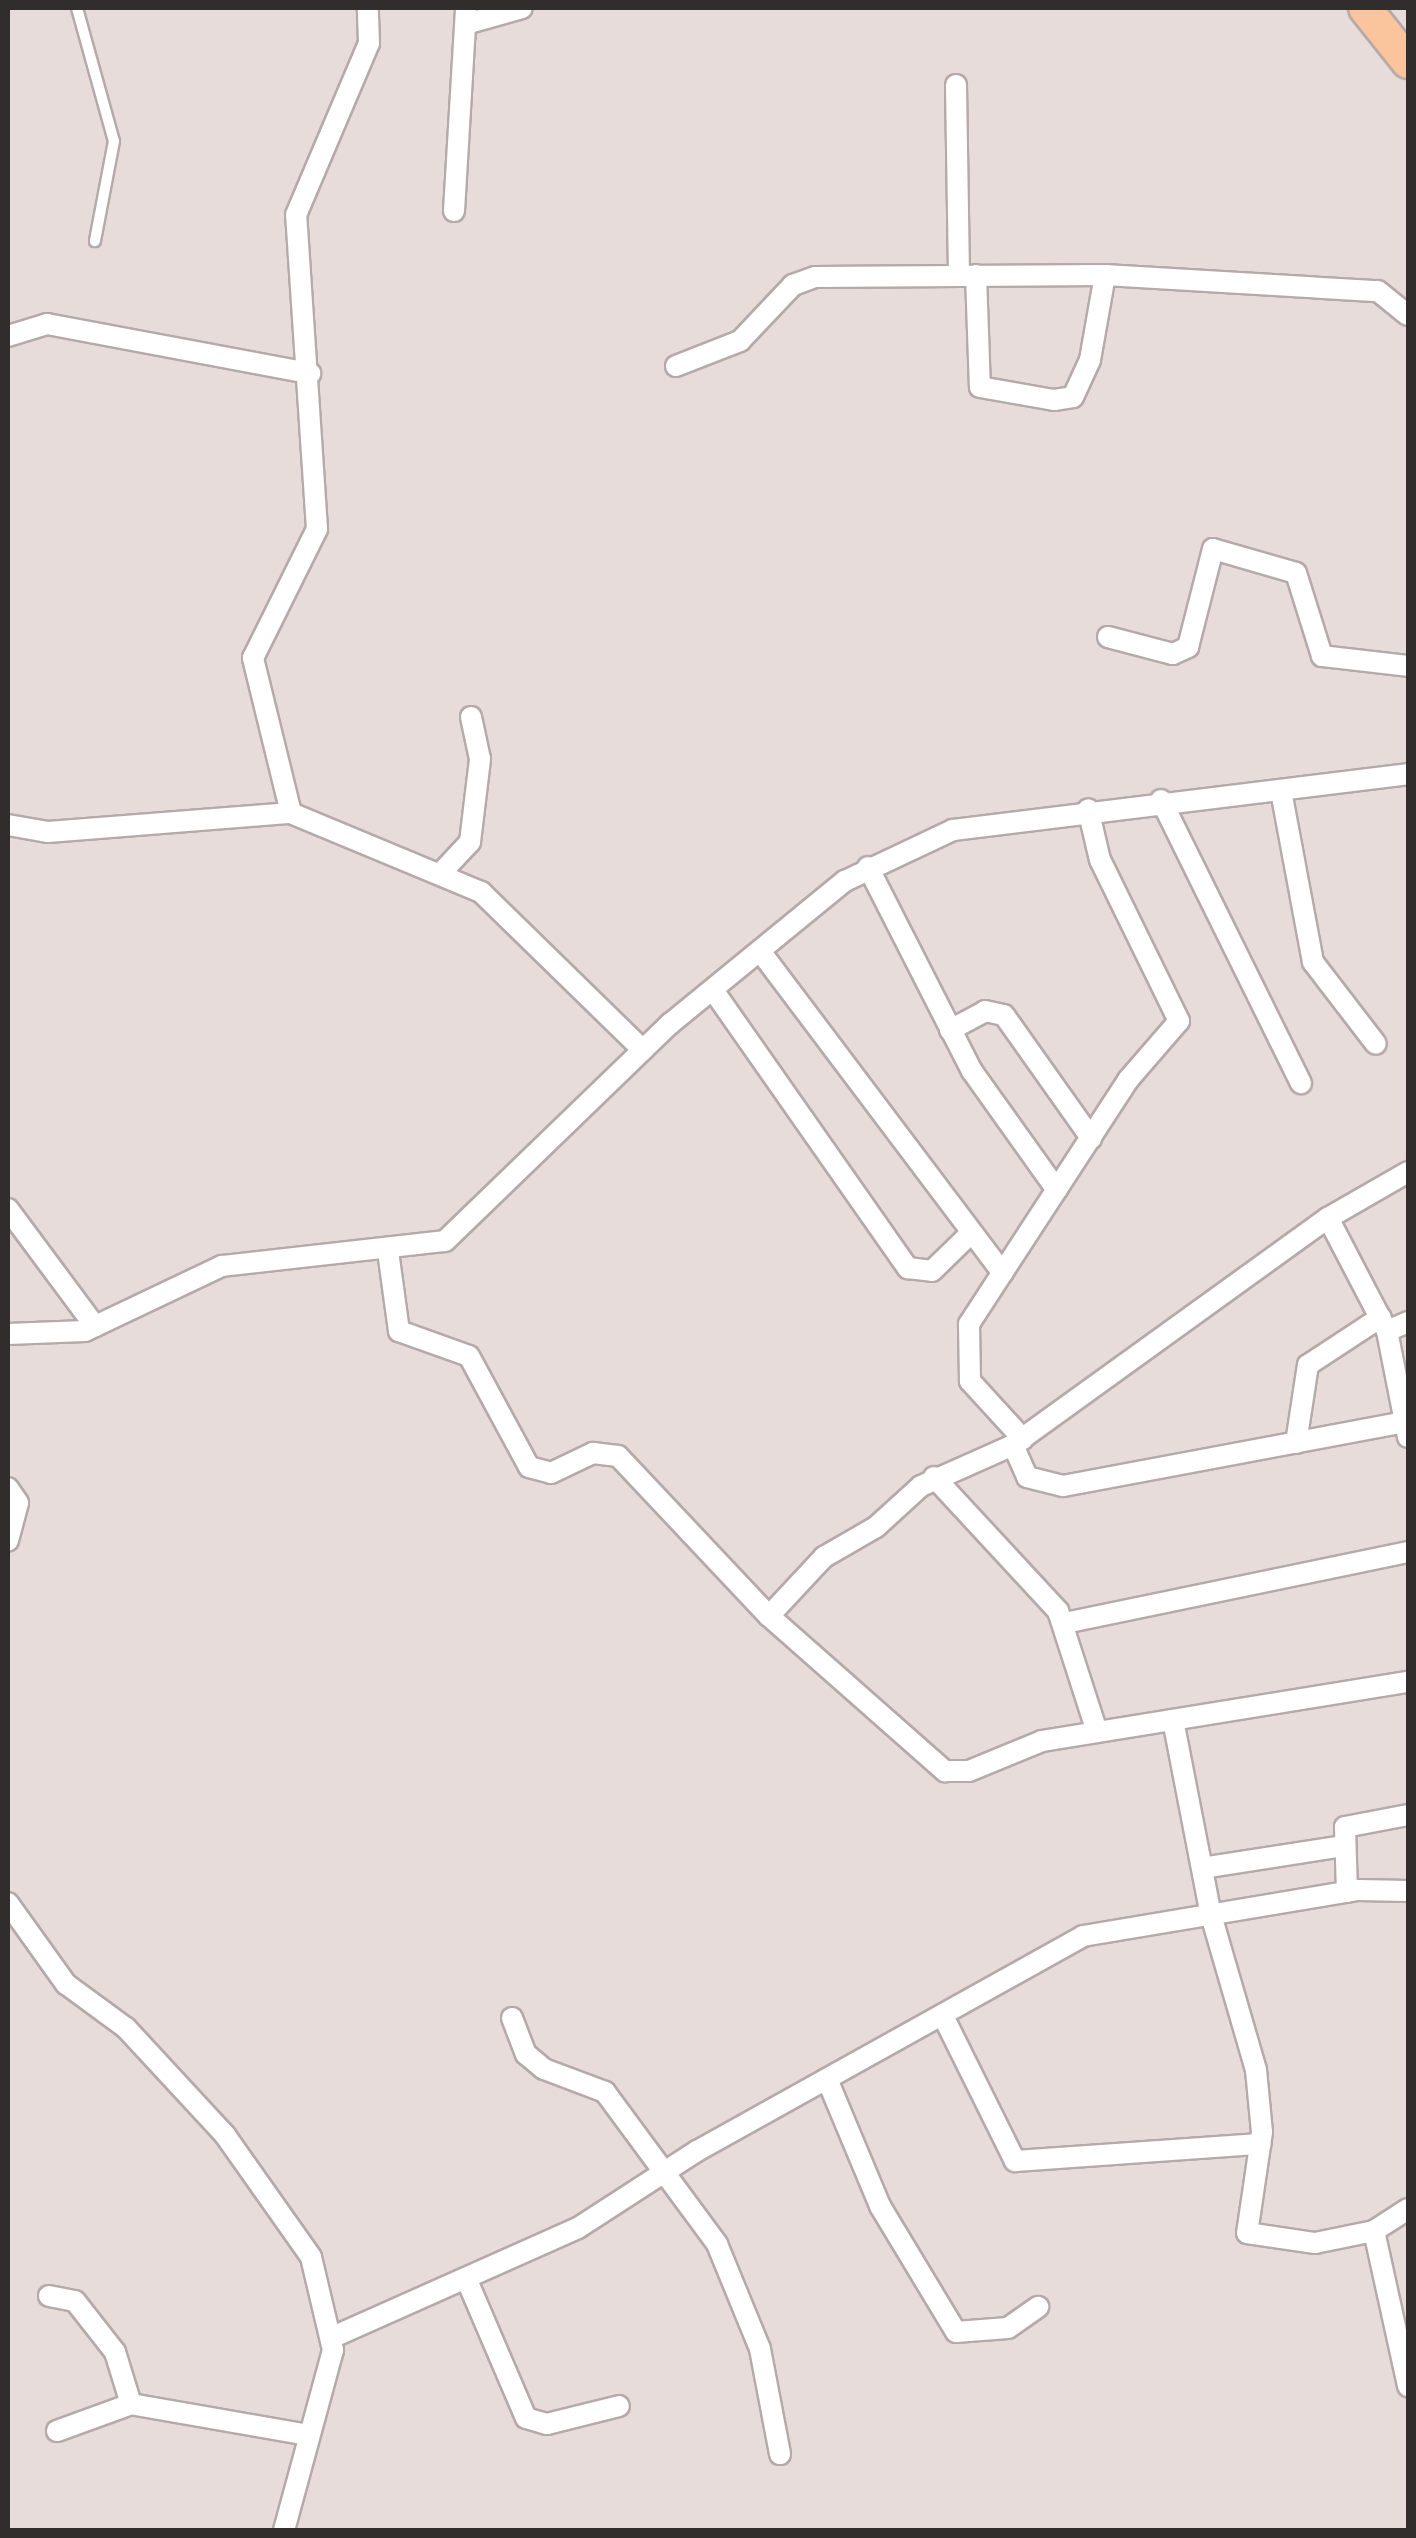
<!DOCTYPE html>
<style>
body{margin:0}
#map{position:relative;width:1416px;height:2538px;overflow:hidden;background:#e8dcdb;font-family:Rubik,sans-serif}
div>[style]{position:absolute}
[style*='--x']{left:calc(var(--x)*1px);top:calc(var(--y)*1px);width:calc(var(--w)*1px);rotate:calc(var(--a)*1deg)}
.roads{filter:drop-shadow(2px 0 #b5aaa9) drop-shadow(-2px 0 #b5aaa9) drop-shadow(0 2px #b5aaa9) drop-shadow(0 -2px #b5aaa9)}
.service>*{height:10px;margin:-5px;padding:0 5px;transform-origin:5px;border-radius:5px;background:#fff}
.minor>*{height:20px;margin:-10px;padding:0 10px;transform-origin:10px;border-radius:10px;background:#fff}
.trunk>*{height:32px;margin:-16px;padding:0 16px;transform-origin:16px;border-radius:16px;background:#fac49c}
span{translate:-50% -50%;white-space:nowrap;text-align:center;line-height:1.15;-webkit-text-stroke:10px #fff;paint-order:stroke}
.frame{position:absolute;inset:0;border:10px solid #312d2c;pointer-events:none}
</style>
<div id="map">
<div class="roads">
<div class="service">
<i style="--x:77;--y:8;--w:138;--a:74.5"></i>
<i style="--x:114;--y:141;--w:102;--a:100.8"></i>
</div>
<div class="minor">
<i style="--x:466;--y:24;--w:58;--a:-15.9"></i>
<i style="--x:956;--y:85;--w:190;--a:89.1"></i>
<i style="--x:454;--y:211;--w:203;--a:-86.6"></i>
<i style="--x:976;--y:275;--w:112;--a:88"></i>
<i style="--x:980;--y:387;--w:75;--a:10"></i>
<i style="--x:1054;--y:400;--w:19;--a:-9"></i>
<i style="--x:1073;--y:397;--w:41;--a:-65.3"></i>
<i style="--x:1090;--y:360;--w:86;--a:-80"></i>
<i style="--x:8;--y:336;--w:41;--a:-17.1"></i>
<i style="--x:47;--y:324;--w:268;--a:10.6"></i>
<i style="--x:676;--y:366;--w:69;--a:-21.3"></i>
<i style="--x:740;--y:341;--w:77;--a:-46.6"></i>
<i style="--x:793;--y:285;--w:23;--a:-20"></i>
<i style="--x:815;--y:277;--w:290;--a:-0.4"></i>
<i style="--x:1105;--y:275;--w:273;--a:3.4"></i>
<i style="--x:1378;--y:291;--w:38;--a:39"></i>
<i style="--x:1108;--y:637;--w:67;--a:14.7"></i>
<i style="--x:1173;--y:654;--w:17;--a:-25"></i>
<i style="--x:1188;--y:647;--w:101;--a:-75.7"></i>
<i style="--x:1213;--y:549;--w:86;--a:16.1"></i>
<i style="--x:1296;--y:573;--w:87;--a:72.6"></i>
<i style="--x:1322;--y:656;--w:87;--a:6.6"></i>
<i style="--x:1281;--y:791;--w:174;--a:79.4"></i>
<i style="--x:1313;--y:962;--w:103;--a:52.5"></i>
<i style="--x:1161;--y:800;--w:316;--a:63.7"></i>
<i style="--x:291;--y:813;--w:160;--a:-103.8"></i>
<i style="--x:253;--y:658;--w:144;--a:-63.6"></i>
<i style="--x:317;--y:529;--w:315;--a:-93.8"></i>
<i style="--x:296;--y:215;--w:187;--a:-67"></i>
<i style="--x:369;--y:43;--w:35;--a:-92"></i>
<i style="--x:8;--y:825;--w:41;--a:9.9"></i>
<i style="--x:48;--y:832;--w:244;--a:-4.5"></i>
<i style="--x:291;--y:813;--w:206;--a:22.6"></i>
<i style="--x:481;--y:892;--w:226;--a:44.3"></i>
<i style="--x:868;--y:867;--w:229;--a:63"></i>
<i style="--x:972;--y:1071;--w:146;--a:54.5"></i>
<i style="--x:440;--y:874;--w:44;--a:-46.8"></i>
<i style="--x:470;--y:842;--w:84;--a:-83.1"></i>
<i style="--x:480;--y:759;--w:43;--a:-102.1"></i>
<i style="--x:760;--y:951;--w:403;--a:53"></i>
<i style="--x:713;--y:990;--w:340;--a:55"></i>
<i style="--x:908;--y:1268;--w:24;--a:7"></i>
<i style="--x:932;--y:1271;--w:54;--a:-44.3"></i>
<i style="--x:950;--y:1030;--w:40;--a:-28"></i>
<i style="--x:985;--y:1011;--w:19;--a:12"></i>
<i style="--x:1004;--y:1015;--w:151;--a:54.7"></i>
<i style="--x:8;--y:1209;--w:146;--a:53.4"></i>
<i style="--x:1328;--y:1218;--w:127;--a:62.4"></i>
<i style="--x:1387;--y:1331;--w:108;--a:78.8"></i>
<i style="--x:388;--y:1251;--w:81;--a:82.2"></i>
<i style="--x:399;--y:1331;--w:74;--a:19.7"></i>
<i style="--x:469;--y:1356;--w:126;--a:61.6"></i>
<i style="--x:529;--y:1467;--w:23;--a:15"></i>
<i style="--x:551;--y:1473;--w:47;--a:-25.5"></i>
<i style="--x:593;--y:1453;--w:25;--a:7"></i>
<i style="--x:618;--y:1456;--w:220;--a:46.7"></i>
<i style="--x:769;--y:1616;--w:235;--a:41.4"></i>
<i style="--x:945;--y:1771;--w:24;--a:0"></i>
<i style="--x:969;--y:1771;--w:79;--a:-22.3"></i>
<i style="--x:1042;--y:1741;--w:371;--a:-9.2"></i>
<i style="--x:1387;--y:1331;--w:23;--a:-23"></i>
<i style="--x:8;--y:1334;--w:77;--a:-2.2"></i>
<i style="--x:85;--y:1331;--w:152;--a:-25.4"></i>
<i style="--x:222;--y:1266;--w:224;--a:-6.4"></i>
<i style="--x:445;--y:1241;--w:313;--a:-44"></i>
<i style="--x:670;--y:1024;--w:226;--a:-39.3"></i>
<i style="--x:845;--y:881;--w:119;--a:-25.3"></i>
<i style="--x:953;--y:830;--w:458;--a:-7"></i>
<i style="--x:1023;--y:1439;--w:79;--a:-132.4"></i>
<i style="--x:970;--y:1381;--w:57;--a:-91"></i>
<i style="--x:969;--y:1324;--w:291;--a:-56.9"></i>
<i style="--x:1128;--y:1080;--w:78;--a:-49.2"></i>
<i style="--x:1179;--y:1021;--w:179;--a:-116.1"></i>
<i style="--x:1100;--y:860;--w:52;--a:-103.2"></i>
<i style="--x:1296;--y:1443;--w:79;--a:-81.3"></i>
<i style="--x:1308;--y:1365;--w:87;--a:-33.3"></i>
<i style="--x:1013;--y:1445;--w:35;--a:66"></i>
<i style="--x:1027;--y:1477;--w:37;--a:14"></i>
<i style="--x:1063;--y:1486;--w:348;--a:-10.6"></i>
<i style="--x:934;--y:1477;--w:183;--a:47.2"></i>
<i style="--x:1058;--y:1611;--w:127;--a:72.1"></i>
<i style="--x:8;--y:1488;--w:18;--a:56"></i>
<i style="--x:18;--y:1503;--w:39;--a:105"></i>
<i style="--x:769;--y:1616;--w:81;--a:-47"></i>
<i style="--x:824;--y:1557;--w:60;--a:-30"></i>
<i style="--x:876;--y:1527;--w:61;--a:-42.3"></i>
<i style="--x:921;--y:1486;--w:101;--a:-24"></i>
<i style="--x:1013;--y:1445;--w:388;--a:-35.8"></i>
<i style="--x:1328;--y:1218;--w:92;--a:-29.9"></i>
<i style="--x:1065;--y:1623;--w:350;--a:-11.7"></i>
<i style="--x:1173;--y:1720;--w:199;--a:79"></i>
<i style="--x:1211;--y:1915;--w:161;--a:73.8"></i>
<i style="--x:1256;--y:2070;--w:62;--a:84.5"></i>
<i style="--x:1262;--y:2132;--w:102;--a:98.4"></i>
<i style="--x:1247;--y:2233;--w:69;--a:8.4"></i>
<i style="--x:1315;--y:2243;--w:60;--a:-11.5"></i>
<i style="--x:1202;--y:1868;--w:144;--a:-8.8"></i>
<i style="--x:1347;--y:1892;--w:65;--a:-91.8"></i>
<i style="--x:1345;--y:1827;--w:64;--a:-10.8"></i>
<i style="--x:8;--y:1903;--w:100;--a:54.4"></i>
<i style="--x:66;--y:1984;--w:74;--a:36.3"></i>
<i style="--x:126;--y:2028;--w:146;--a:47.2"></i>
<i style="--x:225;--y:2135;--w:149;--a:54.8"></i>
<i style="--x:311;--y:2257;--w:96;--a:76.7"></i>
<i style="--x:333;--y:2350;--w:187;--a:105.2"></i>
<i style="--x:943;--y:2016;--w:162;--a:63.6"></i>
<i style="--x:1015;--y:2161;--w:246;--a:-4"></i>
<i style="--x:512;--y:2018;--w:39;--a:69"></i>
<i style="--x:526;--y:2054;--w:23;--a:40"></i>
<i style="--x:544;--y:2069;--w:65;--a:20.7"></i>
<i style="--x:605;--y:2092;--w:189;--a:53.6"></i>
<i style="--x:717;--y:2244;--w:113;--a:67.7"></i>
<i style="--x:760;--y:2349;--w:107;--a:79.2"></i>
<i style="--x:827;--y:2079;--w:138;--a:67.3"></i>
<i style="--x:880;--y:2206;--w:147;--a:58.9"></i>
<i style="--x:956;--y:2332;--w:52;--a:-4.4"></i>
<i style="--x:1008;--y:2328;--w:37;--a:-35"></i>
<i style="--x:1408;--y:2209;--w:40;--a:147.1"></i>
<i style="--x:1374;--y:2231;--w:159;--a:77.6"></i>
<i style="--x:466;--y:2278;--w:152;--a:66.8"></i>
<i style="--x:526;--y:2418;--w:22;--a:16"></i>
<i style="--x:547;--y:2424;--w:74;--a:-14"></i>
<i style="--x:49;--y:2296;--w:26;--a:11"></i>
<i style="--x:75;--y:2301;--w:65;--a:51.9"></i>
<i style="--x:115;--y:2352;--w:54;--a:72.9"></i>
<i style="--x:333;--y:2337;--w:268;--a:-24"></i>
<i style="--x:578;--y:2228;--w:142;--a:-32.9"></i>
<i style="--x:697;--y:2151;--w:442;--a:-29.1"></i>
<i style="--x:1083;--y:1936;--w:279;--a:-9.5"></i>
<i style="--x:1358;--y:1890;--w:50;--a:1.1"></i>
<i style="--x:57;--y:2431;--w:79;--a:-20"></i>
<i style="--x:131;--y:2404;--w:181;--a:9.9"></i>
</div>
<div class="trunk">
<i style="--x:1365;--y:8;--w:69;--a:51.5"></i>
</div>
</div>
<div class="frame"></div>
</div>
